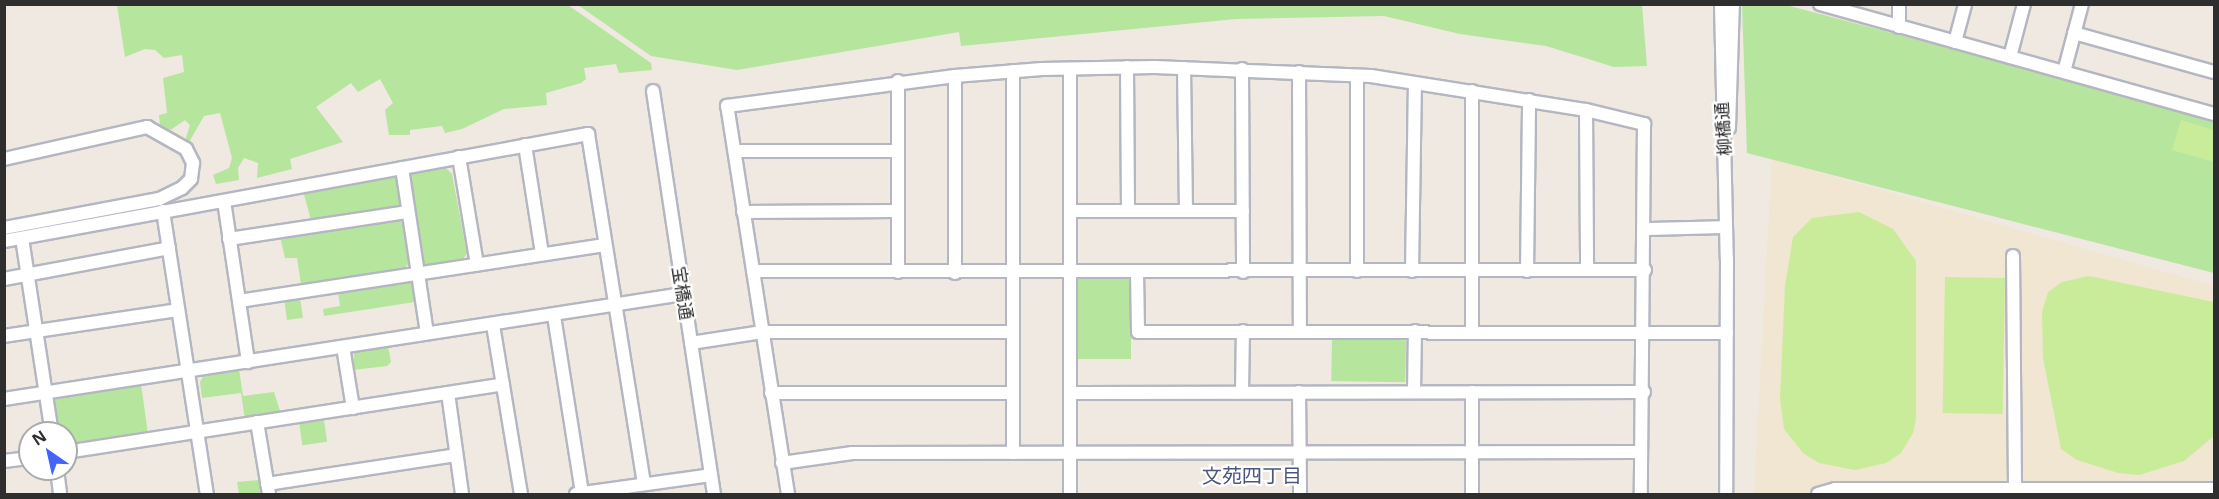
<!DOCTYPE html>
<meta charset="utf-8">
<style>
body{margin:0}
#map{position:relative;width:2219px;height:499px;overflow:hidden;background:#efe9e1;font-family:"Noto Sans","Noto Sans JP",sans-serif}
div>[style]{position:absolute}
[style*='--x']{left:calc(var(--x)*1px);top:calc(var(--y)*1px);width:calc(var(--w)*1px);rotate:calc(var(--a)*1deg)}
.education>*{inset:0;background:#f0e6d1}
.green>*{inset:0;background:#b6e59e;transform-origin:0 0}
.pitch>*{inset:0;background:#c9ec9a;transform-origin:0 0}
.roads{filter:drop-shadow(2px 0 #b4b7c1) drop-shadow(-2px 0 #b4b7c1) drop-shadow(0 2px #b4b7c1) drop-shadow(0 -2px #b4b7c1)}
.minor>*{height:12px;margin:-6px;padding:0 6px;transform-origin:6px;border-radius:6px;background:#fff}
span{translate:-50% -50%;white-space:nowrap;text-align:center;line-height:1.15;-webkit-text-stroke:4.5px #fff;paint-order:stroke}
.street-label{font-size:18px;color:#2e2e2e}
.neighbourhood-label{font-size:20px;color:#4d5680}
.frame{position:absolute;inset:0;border:6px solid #2e2e2e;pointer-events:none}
.north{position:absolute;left:18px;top:421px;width:60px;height:60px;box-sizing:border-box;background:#fff;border:2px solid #ababab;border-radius:50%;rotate:326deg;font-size:16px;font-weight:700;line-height:24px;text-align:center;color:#2e2e2e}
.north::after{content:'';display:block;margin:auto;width:21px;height:27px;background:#4264fb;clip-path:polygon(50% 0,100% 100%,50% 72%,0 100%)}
</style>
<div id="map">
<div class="education">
<i style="clip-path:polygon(1772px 159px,2214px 286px,2214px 494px,1754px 494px)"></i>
</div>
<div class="green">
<i style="clip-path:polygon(117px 5px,568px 5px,651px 63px,652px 70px,619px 73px,616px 64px,584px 68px,586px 79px,581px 83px,546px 93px,547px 105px,504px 109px,462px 129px,445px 133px,442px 126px,410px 130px,410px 135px,389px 135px,385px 110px,393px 103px,380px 79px,358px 92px,351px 83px,316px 107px,343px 142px,290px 159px,292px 169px,257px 178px,258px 163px,244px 158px,238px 168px,239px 180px,216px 184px,213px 175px,229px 168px,232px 158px,220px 113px,204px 116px,188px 144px,185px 141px,190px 125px,185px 120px,169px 131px,160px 126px,159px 115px,167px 113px,163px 78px,184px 72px,182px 55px,164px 58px,155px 50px,145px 49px,125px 57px)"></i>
<i style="clip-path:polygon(578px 5px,1642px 5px,1647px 66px,1614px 67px,1546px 46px,1460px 34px,1384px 16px,1236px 19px,961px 46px,959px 32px,737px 70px,651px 56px)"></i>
<i style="clip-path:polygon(1742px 5px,1786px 5px,2214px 118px,2214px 273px,1747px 153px)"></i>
<i style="clip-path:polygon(445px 167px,452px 174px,467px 254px,462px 260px,426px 266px,421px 263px,408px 173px)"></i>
<i style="clip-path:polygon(391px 174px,397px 178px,401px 203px,397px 208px,311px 220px,303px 191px)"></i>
<i style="clip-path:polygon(401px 219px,405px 222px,409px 263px,405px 268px,301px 284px,297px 258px,285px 258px,280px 236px)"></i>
<i style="left:1077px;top:278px;width:54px;height:81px"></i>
<i style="clip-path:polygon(408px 281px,413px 285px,415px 302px,324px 316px,323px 309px,340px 306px,338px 291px)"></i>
<i style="left:300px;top:297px;width:21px;height:16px;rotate:82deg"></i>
<i style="left:1332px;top:339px;width:74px;height:42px;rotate:1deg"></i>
<i style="clip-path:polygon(388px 346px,391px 362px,387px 366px,353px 370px,354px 351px)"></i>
<i style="clip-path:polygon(239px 369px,243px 396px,274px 392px,281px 414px,245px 420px,241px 393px,202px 398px,200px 382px,204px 375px)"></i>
<i style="clip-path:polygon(141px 384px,148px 434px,66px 446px,66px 433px,56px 433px,52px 401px,56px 396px)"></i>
<i style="left:324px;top:420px;width:22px;height:25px;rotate:82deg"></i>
<i style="clip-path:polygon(259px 480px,261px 494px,239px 494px,237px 482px)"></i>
</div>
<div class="pitch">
<i style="clip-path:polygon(2181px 120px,2214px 130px,2214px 162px,2172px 150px)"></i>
<i style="clip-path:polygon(1859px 212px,1893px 229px,1916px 261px,1916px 419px,1913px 433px,1901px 453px,1886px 463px,1855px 470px,1819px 463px,1803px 453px,1784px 429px,1780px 399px,1785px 286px,1793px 237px,1812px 218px)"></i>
<i style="clip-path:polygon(2089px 276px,2214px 302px,2214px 436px,2184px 461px,2139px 475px,2118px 473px,2077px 460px,2061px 449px,2043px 358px,2042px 312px,2048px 292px,2062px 282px)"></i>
<i style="left:1945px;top:277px;width:60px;height:136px;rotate:1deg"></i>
</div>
<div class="roads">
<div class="minor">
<i style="--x:1721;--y:4;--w:255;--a:88.7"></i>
<i style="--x:1727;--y:259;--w:235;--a:90.2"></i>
<i style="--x:1820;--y:4;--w:409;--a:15.6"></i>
<i style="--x:1899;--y:27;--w:23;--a:-90"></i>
<i style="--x:2074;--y:33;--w:145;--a:15.6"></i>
<i style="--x:1955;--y:42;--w:39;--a:-75"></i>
<i style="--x:2010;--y:57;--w:55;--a:-75.2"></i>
<i style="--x:1127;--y:67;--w:144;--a:89.6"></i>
<i style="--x:1184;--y:68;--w:142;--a:89.2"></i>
<i style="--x:1242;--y:69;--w:203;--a:89.7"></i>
<i style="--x:1013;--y:71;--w:382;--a:90"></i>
<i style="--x:1299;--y:72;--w:259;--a:89.8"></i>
<i style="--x:2064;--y:72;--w:70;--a:-75.2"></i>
<i style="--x:955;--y:76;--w:197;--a:90"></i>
<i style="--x:898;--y:81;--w:191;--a:90"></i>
<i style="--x:653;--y:91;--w:408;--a:81.4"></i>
<i style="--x:1472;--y:91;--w:240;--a:90"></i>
<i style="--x:1586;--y:110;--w:160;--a:89.6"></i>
<i style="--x:1729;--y:128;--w:124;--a:-88.2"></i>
<i style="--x:525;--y:145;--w:110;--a:81.1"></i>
<i style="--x:735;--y:151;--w:162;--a:0"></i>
<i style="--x:459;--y:157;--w:109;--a:80.5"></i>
<i style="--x:4;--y:159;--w:147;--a:-12.6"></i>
<i style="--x:147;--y:127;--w:45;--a:29.4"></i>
<i style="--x:186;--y:149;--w:16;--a:63"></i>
<i style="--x:193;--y:163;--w:16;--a:97"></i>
<i style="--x:191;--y:179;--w:13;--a:135"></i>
<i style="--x:182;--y:188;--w:25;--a:154"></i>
<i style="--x:159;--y:199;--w:158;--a:169.4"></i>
<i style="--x:402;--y:168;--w:167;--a:81.4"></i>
<i style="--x:224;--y:201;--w:163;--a:81.5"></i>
<i style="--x:163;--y:211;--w:286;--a:81.2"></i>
<i style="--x:1070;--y:211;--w:173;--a:0"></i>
<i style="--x:743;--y:212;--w:154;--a:-0.4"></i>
<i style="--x:1645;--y:229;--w:81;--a:-1.4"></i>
<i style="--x:22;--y:238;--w:197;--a:81.3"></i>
<i style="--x:229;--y:239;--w:181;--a:-8.6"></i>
<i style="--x:4;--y:241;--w:594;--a:-10.38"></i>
<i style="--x:588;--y:134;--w:354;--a:80.9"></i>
<i style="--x:2013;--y:256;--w:232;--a:89.5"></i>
<i style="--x:753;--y:271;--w:892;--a:-0.06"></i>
<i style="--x:1357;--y:271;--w:195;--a:-90"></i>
<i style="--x:1412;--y:271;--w:188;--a:-89.1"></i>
<i style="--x:1527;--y:271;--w:171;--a:-89.3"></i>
<i style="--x:1137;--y:272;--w:60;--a:89"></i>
<i style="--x:1138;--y:332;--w:589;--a:0.1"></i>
<i style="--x:4;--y:279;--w:168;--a:-10.6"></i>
<i style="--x:239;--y:301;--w:370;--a:-8.7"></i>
<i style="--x:554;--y:316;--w:179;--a:81"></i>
<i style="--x:493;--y:325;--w:171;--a:80.6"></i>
<i style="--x:4;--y:336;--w:176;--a:-8.5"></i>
<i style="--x:691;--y:343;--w:72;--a:-8.8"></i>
<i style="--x:762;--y:332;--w:250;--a:0"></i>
<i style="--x:343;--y:347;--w:62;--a:80.7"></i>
<i style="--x:1242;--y:392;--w:61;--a:-89.1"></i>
<i style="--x:1299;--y:392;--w:102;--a:89.4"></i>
<i style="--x:1414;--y:392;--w:61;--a:-89.1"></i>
<i style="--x:1472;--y:392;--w:102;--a:90"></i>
<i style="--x:448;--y:393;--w:102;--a:82.1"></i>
<i style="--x:771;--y:393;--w:241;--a:0"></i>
<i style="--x:1070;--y:393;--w:574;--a:-0.1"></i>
<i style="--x:4;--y:399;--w:687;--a:-8.79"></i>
<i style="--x:257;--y:422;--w:73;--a:80.5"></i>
<i style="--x:66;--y:452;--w:442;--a:-8.8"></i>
<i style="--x:4;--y:461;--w:26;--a:-7"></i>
<i style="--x:782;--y:463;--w:71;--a:-8.1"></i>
<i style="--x:852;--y:453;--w:789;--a:-0.07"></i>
<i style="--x:57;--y:469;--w:25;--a:83"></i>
<i style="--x:267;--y:484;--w:191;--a:-8.7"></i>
<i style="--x:576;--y:494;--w:136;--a:-8"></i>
<i style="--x:788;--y:494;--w:393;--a:-98.9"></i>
<i style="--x:727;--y:106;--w:230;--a:-7.5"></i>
<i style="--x:955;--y:76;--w:87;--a:-4.6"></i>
<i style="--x:1042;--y:69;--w:113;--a:-1"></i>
<i style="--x:1155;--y:67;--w:216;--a:2.4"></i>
<i style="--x:1371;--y:76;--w:218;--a:9"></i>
<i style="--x:1586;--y:110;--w:60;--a:13.6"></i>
<i style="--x:1644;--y:124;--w:370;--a:90.5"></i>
<i style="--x:1070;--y:494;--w:425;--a:-90"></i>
<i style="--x:1818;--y:494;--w:18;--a:-16"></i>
<i style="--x:1835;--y:489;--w:379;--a:0"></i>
</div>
</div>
<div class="street-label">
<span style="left:1723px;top:129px;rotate:-94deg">柳橋通</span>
<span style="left:683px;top:293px;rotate:81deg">宝橋通</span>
</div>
<div class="neighbourhood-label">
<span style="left:1252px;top:475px">文苑四丁目</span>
</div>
<div class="frame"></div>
<div class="north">N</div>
</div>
